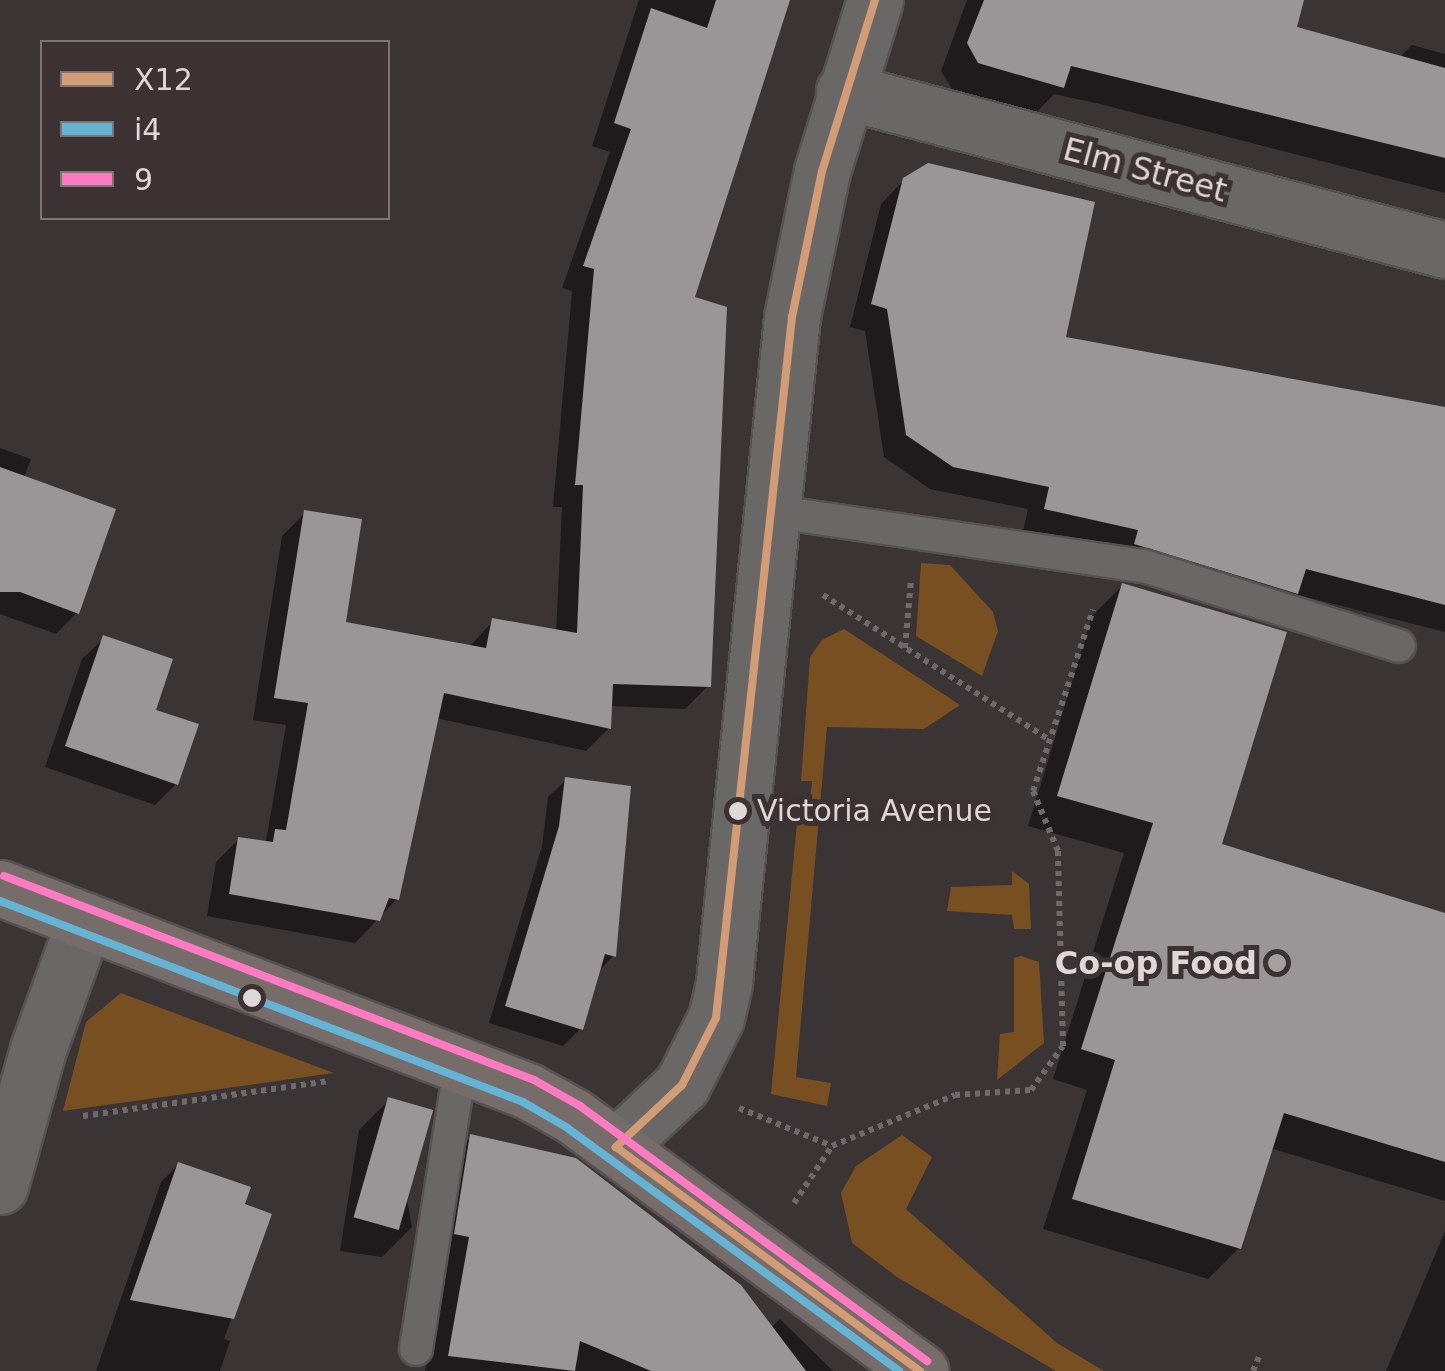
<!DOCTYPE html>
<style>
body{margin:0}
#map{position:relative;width:1445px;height:1371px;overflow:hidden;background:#3a3435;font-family:"DejaVu Sans",sans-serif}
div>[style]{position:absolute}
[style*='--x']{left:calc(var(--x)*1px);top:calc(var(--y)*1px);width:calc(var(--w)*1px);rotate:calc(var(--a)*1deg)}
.green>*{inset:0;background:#784f21}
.shadow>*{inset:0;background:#0007}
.building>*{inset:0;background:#9a9697;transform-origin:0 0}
.path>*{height:6px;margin-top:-3px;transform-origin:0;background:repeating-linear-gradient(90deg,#6e6a6b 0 5px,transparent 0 10px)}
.roads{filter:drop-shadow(2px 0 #575152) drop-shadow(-2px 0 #575152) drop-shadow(0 2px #575152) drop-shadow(0 -2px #575152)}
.service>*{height:32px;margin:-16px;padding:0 16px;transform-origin:16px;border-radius:16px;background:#6a6767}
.minor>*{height:55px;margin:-27.5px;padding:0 27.5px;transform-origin:27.5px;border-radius:27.5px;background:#6a6767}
.tertiary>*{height:55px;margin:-27.5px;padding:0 27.5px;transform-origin:27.5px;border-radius:27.5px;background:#6a6767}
.primary>*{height:55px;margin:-27.5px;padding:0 27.5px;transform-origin:27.5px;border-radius:27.5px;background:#766c6a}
.bus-1>*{height:8px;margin:-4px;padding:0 4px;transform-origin:4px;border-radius:4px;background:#d39c74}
.bus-2>*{height:8px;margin:-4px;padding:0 4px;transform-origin:4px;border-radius:4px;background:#65b4d5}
.bus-3>*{height:8px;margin:-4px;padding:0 4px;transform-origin:4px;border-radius:4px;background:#fe7ac1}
.dots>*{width:28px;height:28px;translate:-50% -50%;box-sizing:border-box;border:5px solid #3c3233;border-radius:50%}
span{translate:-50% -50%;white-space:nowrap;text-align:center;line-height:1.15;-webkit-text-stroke:10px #3c3233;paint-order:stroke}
.bus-label{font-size:30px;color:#dfd8d9}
.left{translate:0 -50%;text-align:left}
.street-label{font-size:32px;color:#dfd8d9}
.poi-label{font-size:32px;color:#dfd8d9;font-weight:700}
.right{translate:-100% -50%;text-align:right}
.legend{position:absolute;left:40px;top:40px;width:350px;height:180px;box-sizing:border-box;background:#3c3233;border:2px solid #7d7475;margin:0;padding:12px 18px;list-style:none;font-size:30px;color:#dfd8d9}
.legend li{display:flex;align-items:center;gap:20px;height:50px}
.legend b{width:50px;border:2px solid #7d7475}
</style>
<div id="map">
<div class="green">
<i style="clip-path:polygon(921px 563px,950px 565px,993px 612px,998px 631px,982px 676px,916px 636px)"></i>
<i style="clip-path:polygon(844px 629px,960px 705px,924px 729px,827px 727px,796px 1077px,831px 1083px,827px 1106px,771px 1094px,799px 802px,810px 801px,812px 781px,801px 781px,810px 657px,822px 640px)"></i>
<i style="clip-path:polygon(1012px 871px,1029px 884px,1031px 929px,1014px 929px,1012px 915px,947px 911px,951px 887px,1012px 885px)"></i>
<i style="clip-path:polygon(1021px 956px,1039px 962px,1044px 1043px,997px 1080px,1000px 1034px,1014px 1032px,1014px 958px)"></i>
<i style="clip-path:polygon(121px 993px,334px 1073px,63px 1111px,86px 1022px)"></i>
<i style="clip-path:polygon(902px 1135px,932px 1157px,906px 1209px,1057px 1343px,1104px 1371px,1056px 1371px,897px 1277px,852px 1243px,841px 1193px,856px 1166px)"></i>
</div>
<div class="shadow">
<i style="clip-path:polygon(639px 0,787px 0,692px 299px,708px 686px,685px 709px,610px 706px,609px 728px,586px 751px,436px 718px,397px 899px,355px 943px,207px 916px,216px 862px,239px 839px,266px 841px,286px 725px,253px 720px,282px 536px,305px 513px,343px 624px,469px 647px,493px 621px,556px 632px,562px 507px,553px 507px,572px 291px,562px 288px,610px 152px,592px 146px)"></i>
<i style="clip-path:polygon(967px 0,1279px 0,1294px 29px,1398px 59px,1412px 45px,1445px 54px,1445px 193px,1100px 104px,1054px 94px,1035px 114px,952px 89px,941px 71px)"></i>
<i style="clip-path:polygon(904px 180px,1063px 339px,1445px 409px,1445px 632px,1294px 594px,1274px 615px,1117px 552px,1023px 531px,1028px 509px,930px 489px,884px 457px,865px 331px,850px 327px,881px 204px)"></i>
<i style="clip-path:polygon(0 448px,31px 459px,24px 478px,77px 612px,56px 634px,0 614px)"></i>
<i style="clip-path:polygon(1122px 586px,1219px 846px,1445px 916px,1445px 1201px,1270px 1148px,1239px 1248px,1208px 1279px,1043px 1229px,1087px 1090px,1053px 1079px,1124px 853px,1028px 826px,1092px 616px)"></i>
<i style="clip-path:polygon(104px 638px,152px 711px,176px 784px,155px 805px,45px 767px,82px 659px)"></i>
<i style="clip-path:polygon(566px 780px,613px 956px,598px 972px,581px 1028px,563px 1046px,489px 1023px,542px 846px,548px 797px)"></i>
<i style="clip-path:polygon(389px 1100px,412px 1227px,382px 1257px,340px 1251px,359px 1130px)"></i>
<i style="clip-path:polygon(471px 1137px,771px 1328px,780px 1319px,833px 1371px,425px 1371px,445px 1262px,445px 1163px)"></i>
<i style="clip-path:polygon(178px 1165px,269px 1216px,224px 1339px,230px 1341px,220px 1371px,96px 1371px,161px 1182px)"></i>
<i style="clip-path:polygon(1445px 1231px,1445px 1371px,1386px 1371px)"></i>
</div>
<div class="building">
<i style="clip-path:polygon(716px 0,790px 0,695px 297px,727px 307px,711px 687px,613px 684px,611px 729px,444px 693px,399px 900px,389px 898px,380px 921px,229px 894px,238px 837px,273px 842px,275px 829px,286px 830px,308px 703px,274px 698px,304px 510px,362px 519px,346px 622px,486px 648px,492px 618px,577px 633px,583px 485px,575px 485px,594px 269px,583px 266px,631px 129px,614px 123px,651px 8px,707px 28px)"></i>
<i style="clip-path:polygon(984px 0,1304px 0,1297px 27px,1445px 68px,1445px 158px,1071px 66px,1064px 88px,978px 63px,967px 43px)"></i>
<i style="clip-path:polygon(928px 163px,1095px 202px,1066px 337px,1445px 407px,1445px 605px,1306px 569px,1298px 594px,1134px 544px,1138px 530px,1044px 509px,1049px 487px,953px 467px,906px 435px,887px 309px,871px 304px,903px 178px)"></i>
<i style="clip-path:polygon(0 467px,116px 509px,79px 614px,20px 592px,0 592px)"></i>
<i style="clip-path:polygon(1122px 583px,1287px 632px,1222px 844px,1445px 913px,1445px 1162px,1284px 1113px,1241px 1249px,1072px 1199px,1115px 1060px,1081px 1049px,1153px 823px,1057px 796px)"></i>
<i style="clip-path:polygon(103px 635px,173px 659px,156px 710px,199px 724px,178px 785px,65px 746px)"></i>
<i style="clip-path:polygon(565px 777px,631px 786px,616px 957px,605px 954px,583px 1030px,505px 1006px,559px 826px)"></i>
<i style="left:388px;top:1097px;width:47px;height:125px;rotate:16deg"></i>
<i style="clip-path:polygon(470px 1134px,576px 1158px,741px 1285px,806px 1371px,651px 1371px,580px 1341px,575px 1371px,448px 1356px,469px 1237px,454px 1234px)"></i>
<i style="clip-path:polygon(178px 1162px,251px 1187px,245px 1204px,272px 1214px,234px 1319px,130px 1300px)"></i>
</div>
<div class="path">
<i style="--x:823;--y:595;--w:269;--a:32.6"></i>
<i style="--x:905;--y:648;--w:68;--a:-85"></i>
<i style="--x:739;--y:1108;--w:100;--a:22.2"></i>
<i style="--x:83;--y:1116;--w:247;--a:-8.1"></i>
<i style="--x:794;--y:1203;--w:69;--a:-56.3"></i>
<i style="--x:832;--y:1146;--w:133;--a:-22.5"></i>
<i style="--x:955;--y:1095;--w:76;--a:-3.8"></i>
<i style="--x:1031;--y:1090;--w:54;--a:-54"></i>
<i style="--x:1063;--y:1046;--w:195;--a:-91.5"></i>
<i style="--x:1058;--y:851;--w:65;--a:-112.6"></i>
<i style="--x:1033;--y:791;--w:191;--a:-71.7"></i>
<i style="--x:1253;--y:1371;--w:15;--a:-67"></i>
</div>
<div class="roads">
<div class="service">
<i style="--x:770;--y:511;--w:378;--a:8.4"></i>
<i style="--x:1144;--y:566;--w:267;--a:17.4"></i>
<i style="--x:416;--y:1349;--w:291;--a:-81.1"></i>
</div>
<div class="minor">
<i style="--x:844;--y:91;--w:622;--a:14.82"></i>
<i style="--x:0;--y:1186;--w:142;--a:-74.5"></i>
<i style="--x:38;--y:1049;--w:137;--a:-70"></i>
</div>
<div class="tertiary">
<i style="--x:616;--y:1147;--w:91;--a:-43.2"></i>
<i style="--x:682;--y:1085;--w:75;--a:-63.1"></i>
<i style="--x:716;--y:1018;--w:37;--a:-77"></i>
<i style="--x:724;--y:982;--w:668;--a:-84.16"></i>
<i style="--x:792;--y:317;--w:149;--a:-78.4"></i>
<i style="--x:822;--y:171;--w:179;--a:-72.8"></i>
</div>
<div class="primary">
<i style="--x:0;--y:888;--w:566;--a:21.03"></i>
<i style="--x:528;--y:1091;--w:51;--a:29.1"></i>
<i style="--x:573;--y:1116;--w:431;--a:36.3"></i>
</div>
</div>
<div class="bus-1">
<i style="--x:875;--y:0;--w:179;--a:107.2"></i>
<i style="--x:822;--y:171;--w:149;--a:101.6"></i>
<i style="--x:792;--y:317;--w:705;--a:96.19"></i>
<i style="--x:716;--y:1018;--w:75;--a:116.9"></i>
<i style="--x:682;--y:1085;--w:91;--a:136.8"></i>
<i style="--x:616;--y:1147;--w:378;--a:36.4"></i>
</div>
<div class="bus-2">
<i style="--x:0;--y:901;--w:560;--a:21.02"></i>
<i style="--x:523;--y:1102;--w:50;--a:30.2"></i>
<i style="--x:566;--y:1127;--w:413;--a:36.2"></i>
</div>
<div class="bus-3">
<i style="--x:4;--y:876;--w:568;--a:21.05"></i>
<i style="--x:534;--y:1080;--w:53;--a:29.5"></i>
<i style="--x:580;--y:1106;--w:431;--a:36.3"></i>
</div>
<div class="dots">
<i style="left:738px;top:811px;background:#dfd8d9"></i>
<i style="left:1277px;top:963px;background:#a59fa0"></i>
<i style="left:252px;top:998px;background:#dfd8d9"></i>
</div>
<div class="bus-label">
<span class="left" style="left:757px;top:811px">Victoria Avenue</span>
</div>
<div class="street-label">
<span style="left:1145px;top:170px;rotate:15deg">Elm Street</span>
</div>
<div class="poi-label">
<span class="right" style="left:1257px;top:963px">Co-op Food</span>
</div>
<ul class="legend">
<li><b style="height:12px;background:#d39c74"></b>X12</li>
<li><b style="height:12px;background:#65b4d5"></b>i4</li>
<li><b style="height:12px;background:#fe7ac1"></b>9</li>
</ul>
</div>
